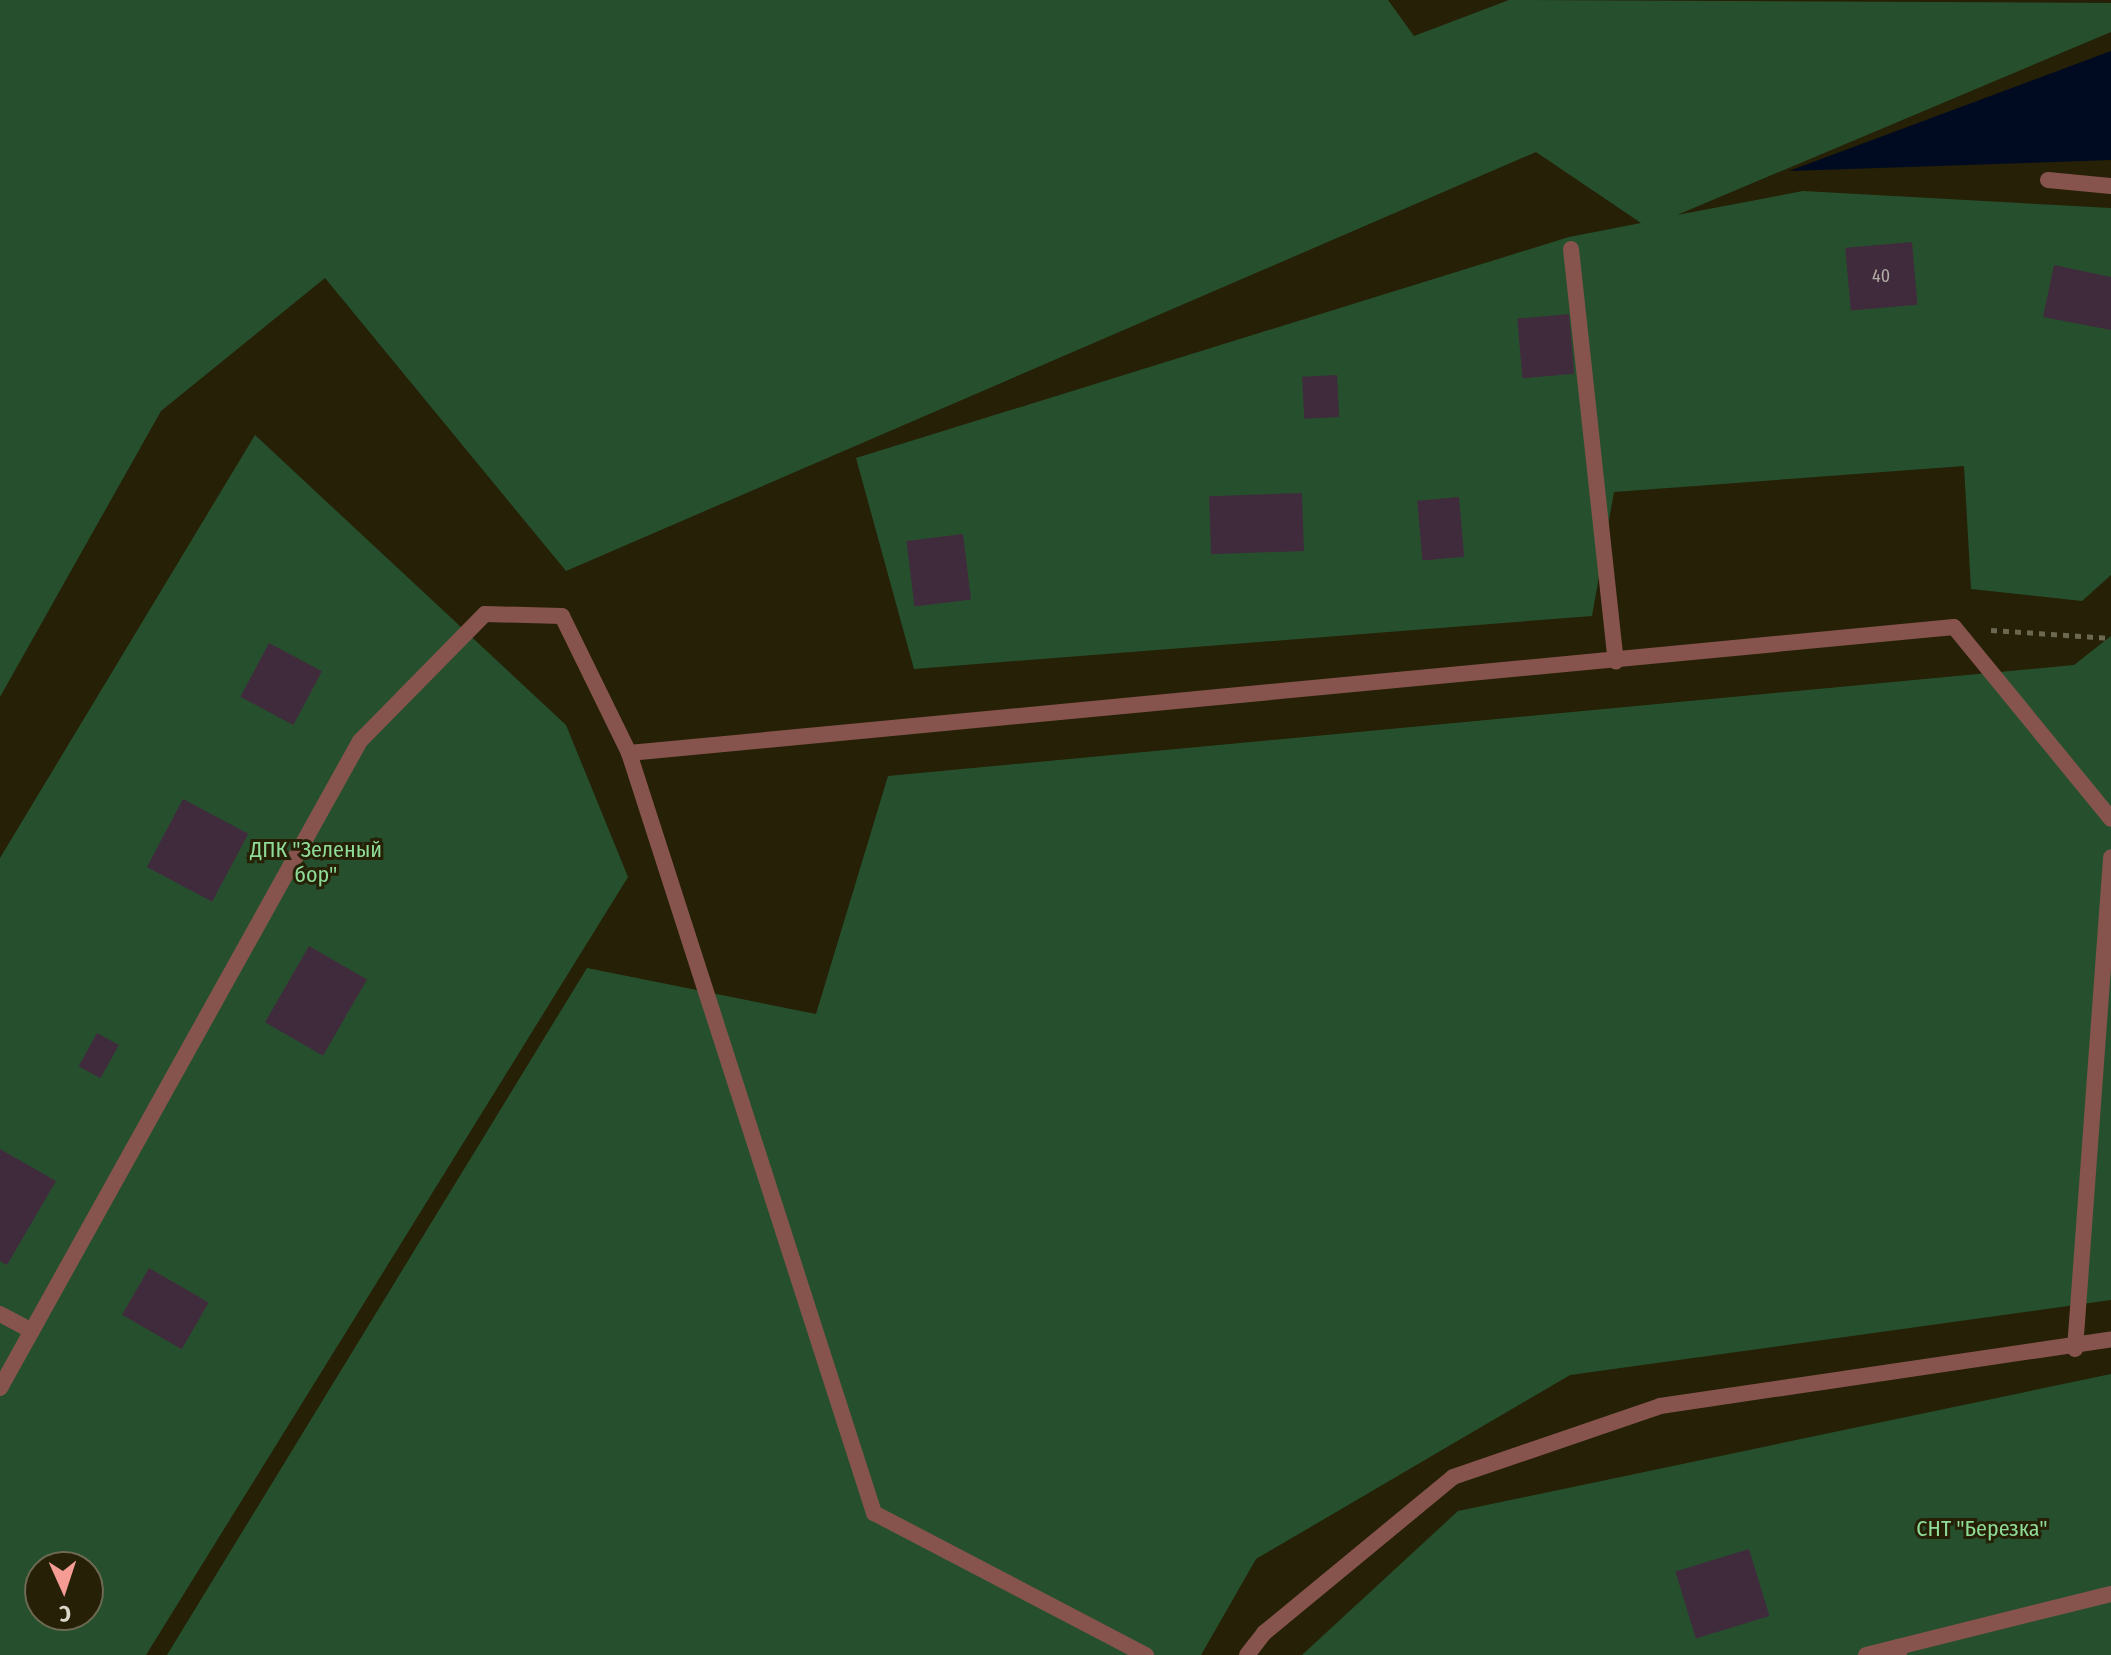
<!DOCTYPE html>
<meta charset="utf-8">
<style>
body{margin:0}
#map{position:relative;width:2111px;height:1655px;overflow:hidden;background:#252006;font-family:"Fira Sans Condensed",sans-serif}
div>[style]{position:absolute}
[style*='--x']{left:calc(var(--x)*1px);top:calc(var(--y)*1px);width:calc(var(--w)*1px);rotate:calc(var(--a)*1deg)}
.green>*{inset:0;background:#26502d}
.water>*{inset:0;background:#000b22}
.building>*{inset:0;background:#402b3d;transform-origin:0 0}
.path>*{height:5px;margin-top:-2.5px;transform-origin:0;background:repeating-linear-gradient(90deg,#6b6851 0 6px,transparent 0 12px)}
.service>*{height:16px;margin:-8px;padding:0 8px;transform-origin:8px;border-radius:8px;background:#86544d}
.minor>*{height:16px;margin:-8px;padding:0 8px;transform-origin:8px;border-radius:8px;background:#86544d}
span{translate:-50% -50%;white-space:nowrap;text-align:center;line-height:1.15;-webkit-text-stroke:6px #252006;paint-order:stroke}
.number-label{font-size:18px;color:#b3aca4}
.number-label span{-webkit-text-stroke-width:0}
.park-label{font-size:22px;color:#8edc98}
.north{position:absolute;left:24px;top:1551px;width:80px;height:80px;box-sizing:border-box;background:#252006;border:2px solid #6d6953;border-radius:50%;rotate:177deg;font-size:22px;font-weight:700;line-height:32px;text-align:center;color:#d9d7c7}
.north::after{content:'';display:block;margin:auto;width:28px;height:36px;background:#f59c95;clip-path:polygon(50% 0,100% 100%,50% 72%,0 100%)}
</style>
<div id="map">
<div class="green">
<i style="clip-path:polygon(0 0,1388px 0,1414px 36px,1509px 0,2111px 3px,2111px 32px,1677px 215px,1803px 191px,2111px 208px,2111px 575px,2082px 601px,1971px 589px,1964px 466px,1614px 492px,1592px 616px,914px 669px,856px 458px,1569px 237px,1641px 223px,1536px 152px,566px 571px,325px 278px,161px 411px,0 697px)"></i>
<i style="clip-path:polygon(evenodd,255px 435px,566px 725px,628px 877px,146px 1655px,0 1655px,0 858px,255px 435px,40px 1567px,88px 1567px,88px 1615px,40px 1615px,40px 1567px)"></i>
<i style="clip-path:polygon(2111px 636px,2111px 1300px,1570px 1375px,1256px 1559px,1201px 1655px,167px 1655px,587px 968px,816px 1014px,888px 776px,2074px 665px)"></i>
<i style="clip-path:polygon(2111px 1374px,2111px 1655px,1302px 1655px,1458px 1511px)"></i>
</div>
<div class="water">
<i style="clip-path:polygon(2111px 51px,2111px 160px,1789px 171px)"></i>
</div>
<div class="building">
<i style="left:1912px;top:242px;width:63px;height:67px;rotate:85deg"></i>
<i style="clip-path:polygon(2054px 265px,2111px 277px,2111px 330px,2043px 317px)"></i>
<i style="left:1569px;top:314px;width:60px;height:52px;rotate:85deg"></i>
<i style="left:1337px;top:375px;width:42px;height:35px;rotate:87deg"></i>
<i style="left:1302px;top:493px;width:58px;height:93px;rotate:88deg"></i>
<i style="left:1459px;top:497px;width:60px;height:42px;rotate:85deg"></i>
<i style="left:963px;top:534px;width:66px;height:57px;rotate:83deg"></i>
<i style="left:269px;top:643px;width:60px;height:61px;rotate:28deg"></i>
<i style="left:183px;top:799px;width:74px;height:77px;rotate:28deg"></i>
<i style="left:309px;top:946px;width:67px;height:88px;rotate:30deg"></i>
<i style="left:97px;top:1033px;width:25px;height:38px;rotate:29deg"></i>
<i style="clip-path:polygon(0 1149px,56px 1181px,7px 1265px,0 1261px)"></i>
<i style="left:149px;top:1268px;width:69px;height:54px;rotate:30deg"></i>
<i style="left:1749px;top:1549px;width:70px;height:77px;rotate:73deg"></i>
</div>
<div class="path">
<i style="--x:1991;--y:630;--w:120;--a:3.8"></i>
</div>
<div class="service">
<i style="--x:2048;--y:180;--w:63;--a:5.4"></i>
<i style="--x:1571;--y:249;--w:415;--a:83.8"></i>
<i style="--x:629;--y:753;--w:1331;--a:-5.43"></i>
<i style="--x:1954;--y:627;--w:248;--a:50.7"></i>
<i style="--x:0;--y:1314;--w:36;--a:28"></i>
<i style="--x:2075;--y:1349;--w:493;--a:-85.8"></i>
<i style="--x:0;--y:1388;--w:740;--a:-60.91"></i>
<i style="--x:360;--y:741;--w:178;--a:-45.5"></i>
<i style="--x:485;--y:614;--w:77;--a:1.5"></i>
<i style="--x:562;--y:616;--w:153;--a:63.9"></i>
<i style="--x:629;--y:753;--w:799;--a:72.13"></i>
<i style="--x:874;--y:1513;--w:307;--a:27.6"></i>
<i style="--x:1866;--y:1655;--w:33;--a:-14"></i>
<i style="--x:1899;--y:1655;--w:8;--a:-97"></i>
<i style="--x:1898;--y:1647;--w:219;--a:-14"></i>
</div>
<div class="minor">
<i style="--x:1247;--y:1655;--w:28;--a:-52"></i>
<i style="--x:1264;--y:1633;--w:245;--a:-39.5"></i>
<i style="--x:1453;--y:1477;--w:219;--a:-18.9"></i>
<i style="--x:1660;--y:1406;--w:456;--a:-8.4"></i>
</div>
<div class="number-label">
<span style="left:1881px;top:276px">40</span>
</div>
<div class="park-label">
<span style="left:316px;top:862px">ДПК "Зеленый<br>бор"</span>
<span style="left:1982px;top:1529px">СНТ "Березка"</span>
</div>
<div class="north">С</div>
</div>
